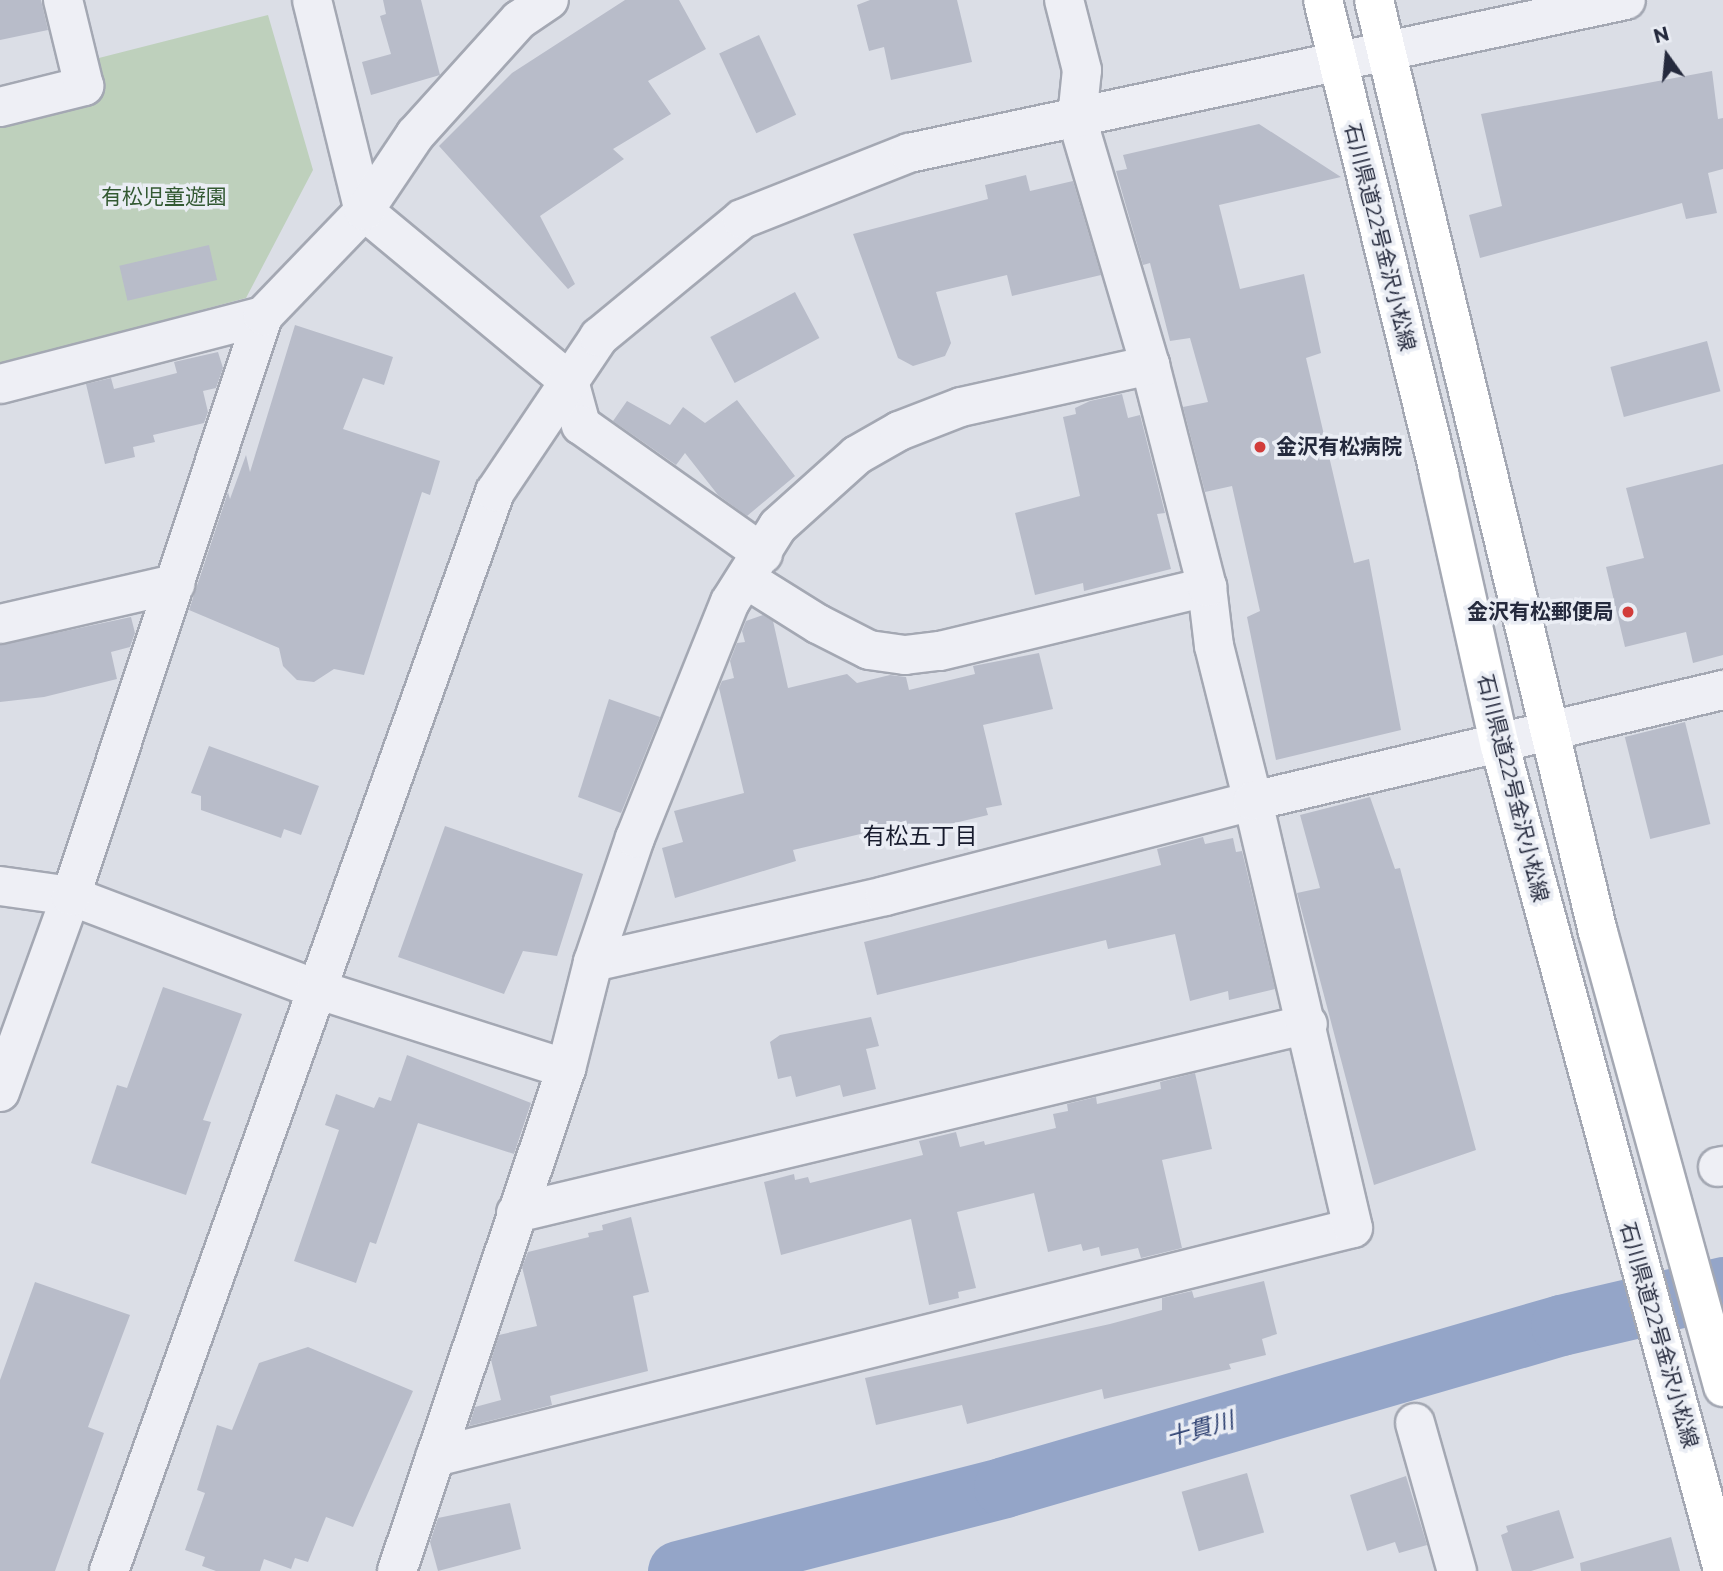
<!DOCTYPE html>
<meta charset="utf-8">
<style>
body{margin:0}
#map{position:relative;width:1723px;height:1571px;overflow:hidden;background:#dbdee6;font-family:Montserrat,"Noto Sans JP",sans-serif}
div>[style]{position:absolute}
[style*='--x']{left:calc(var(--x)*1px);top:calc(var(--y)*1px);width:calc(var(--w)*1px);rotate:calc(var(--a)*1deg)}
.green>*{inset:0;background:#bed0bc}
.river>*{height:61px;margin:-30.5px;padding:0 30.5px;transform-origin:30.5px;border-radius:30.5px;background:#94a5c8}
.building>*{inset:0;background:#b8bcc9;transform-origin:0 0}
.roads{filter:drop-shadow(2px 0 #a4a8b3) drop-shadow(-2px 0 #a4a8b3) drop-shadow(0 2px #a4a8b3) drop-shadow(0 -2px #a4a8b3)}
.minor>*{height:38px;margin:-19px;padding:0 19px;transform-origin:19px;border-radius:19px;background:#eeeff5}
.tertiary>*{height:38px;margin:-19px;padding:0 19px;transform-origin:19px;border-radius:19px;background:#eeeff5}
.primary>*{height:38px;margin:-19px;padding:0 19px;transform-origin:19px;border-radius:19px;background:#fff}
.dots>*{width:19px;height:19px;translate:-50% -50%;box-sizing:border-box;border:4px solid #eaedf4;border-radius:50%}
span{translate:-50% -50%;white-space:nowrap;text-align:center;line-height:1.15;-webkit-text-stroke:7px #eaedf4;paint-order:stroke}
.park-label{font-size:21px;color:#335932}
.street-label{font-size:21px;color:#252a3d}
.poi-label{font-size:21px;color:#252a3d;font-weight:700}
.left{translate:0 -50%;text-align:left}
.right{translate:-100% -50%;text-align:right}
.neighbourhood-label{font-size:23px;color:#171b2d}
.water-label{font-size:23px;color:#2e4171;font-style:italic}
.north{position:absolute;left:1632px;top:21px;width:70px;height:70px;-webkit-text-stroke:5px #eaedf4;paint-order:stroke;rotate:345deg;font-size:19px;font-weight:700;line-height:28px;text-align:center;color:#252a3d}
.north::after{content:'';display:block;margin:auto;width:24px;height:32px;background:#252a3d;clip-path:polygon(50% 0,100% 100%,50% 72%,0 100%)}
</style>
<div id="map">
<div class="green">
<i style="clip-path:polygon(268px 15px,313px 170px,246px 298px,0 364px,0 121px,102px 95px,91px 60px)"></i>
</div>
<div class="river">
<i style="--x:678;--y:1571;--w:337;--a:-14.4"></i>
<i style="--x:1004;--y:1487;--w:580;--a:-16.22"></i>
<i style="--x:1561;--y:1325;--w:166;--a:-13.2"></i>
</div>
<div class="building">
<i style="clip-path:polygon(0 0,41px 0,48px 30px,0 40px)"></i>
<i style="clip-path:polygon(383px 0,421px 0,440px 75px,371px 95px,362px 62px,391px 54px,380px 16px,386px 14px)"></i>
<i style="clip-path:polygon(625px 0,679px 0,706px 49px,648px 81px,671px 114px,613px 149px,624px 159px,540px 216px,575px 284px,568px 289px,439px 146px,512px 73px)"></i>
<i style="clip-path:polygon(870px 0,957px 0,972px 62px,891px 80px,884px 47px,869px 51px,857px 5px)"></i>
<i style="left:759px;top:35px;width:88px;height:44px;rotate:65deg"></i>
<i style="clip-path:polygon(1712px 71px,1718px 119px,1723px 118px,1723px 169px,1708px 173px,1717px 213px,1686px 219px,1682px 203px,1480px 258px,1469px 215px,1502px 206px,1481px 114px)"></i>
<i style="clip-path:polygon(1259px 124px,1341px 177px,1219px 205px,1240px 289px,1304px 274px,1321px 353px,1306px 358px,1354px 563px,1369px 559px,1401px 730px,1276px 760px,1247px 617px,1260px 611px,1232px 486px,1205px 492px,1183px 407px,1208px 402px,1190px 338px,1170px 341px,1150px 263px,1143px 265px,1116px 171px,1127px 169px,1123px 155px)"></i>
<i style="clip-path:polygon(1026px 175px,1030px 191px,1073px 181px,1101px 275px,1012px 296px,1007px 275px,936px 292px,951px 343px,945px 356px,913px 366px,898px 358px,853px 234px,988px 199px,985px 185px)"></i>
<i style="left:209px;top:245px;width:36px;height:92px;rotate:77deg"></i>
<i style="left:795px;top:292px;width:52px;height:96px;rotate:62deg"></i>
<i style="clip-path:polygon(295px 325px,393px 357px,384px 385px,363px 378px,343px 429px,440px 461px,430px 495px,422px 492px,364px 675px,334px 669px,314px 682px,297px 680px,283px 666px,279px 648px,189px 610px,228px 492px,230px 499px,246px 455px,250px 472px)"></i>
<i style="left:1707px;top:341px;width:52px;height:100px;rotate:75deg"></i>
<i style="clip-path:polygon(218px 352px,223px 368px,216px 388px,203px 391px,208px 412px,204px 423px,153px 435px,155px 442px,133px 447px,135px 457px,105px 464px,86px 384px,111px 378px,114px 389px,177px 373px,174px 362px)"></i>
<i style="clip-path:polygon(1122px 394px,1128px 418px,1140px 415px,1165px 513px,1157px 514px,1171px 569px,1084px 591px,1083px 583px,1035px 595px,1015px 513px,1080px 496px,1063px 417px,1076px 414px,1075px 408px,1090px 401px)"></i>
<i style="clip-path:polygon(737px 400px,795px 476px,747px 516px,718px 495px,685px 453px,676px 465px,613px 421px,627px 401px,670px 425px,683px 407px,705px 423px)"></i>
<i style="clip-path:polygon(1723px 464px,1723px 655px,1693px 663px,1686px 632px,1625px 647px,1606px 567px,1644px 558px,1626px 488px)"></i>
<i style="clip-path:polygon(763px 615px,773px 621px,788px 688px,847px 674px,857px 683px,890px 675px,906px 677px,909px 690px,975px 674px,973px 666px,1039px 653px,1053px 709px,983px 725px,1002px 805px,986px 808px,988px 815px,875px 842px,873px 831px,793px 850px,796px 861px,675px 898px,662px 848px,683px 842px,674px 811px,744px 793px,719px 688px,722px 681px,734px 678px,730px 661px,737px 643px,745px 642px,742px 631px,746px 621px)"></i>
<i style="clip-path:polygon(131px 617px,135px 633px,130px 647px,111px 652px,117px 679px,44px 697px,0 702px,0 645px)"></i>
<i style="clip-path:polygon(609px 699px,660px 717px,621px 813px,578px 797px)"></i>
<i style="left:1685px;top:722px;width:105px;height:62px;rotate:76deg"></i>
<i style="clip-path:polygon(209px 746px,319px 786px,301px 835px,284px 829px,281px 838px,201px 810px,201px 796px,191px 793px)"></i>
<i style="clip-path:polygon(1370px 797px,1395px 869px,1400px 868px,1476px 1150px,1374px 1185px,1297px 893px,1320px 888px,1300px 815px)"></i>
<i style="clip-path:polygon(445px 826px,583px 874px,557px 956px,523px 951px,504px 994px,398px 957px)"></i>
<i style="clip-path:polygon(1203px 837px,1205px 844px,1233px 838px,1236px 852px,1242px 851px,1275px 989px,1229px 1000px,1228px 991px,1190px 1001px,1175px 934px,1108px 949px,1106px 940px,877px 995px,864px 942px,1161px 865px,1157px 849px)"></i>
<i style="clip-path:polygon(163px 987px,242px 1014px,203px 1120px,211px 1122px,186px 1195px,91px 1163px,117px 1085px,127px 1088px)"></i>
<i style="clip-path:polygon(871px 1017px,879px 1046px,866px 1049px,876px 1089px,843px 1097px,840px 1085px,796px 1097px,791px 1076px,778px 1079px,770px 1042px,780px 1035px)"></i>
<i style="clip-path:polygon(407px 1055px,531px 1103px,514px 1154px,418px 1123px,376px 1244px,370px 1242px,356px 1283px,294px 1261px,339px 1130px,325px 1125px,336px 1094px,374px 1108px,379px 1097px,391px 1101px)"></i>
<i style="clip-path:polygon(1195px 1073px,1212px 1149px,1162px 1160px,1182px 1248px,1141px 1258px,1138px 1248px,1101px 1256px,1099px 1247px,1083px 1251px,1081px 1244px,1048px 1252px,1034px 1193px,957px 1212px,976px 1288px,958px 1292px,959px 1298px,929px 1305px,911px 1219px,781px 1255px,764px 1182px,794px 1174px,795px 1180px,808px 1177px,810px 1183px,923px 1155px,919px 1141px,956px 1132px,960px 1147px,984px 1141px,985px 1145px,1056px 1128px,1053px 1114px,1068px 1111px,1067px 1104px,1096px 1097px,1097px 1104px,1161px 1089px,1160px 1082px)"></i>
<i style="clip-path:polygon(631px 1217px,649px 1292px,633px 1296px,648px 1371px,550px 1396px,552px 1405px,469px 1426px,475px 1407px,501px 1400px,491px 1360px,499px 1335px,537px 1326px,522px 1267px,528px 1252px,589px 1237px,588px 1233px,603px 1230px,602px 1225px)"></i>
<i style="clip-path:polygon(1264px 1281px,1277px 1334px,1262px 1339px,1266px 1355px,1229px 1364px,1231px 1369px,1104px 1399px,1102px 1389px,967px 1424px,962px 1405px,876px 1425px,865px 1378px,1110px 1324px,1162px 1310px,1162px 1298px,1192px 1291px,1194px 1298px)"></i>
<i style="clip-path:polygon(35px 1282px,130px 1315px,88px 1427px,104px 1433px,55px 1571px,0 1571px,0 1380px)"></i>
<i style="clip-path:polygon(308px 1347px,413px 1391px,353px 1527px,326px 1517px,308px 1562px,295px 1558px,291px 1569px,264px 1559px,260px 1571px,216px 1571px,202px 1566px,205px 1557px,185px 1550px,205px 1493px,197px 1490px,217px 1425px,232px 1430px,259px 1363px)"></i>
<i style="left:1247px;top:1473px;width:62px;height:68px;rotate:74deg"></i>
<i style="clip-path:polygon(1406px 1476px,1427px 1545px,1399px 1553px,1395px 1542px,1367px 1551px,1350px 1495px)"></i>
<i style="clip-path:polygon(510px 1503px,521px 1549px,438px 1571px,430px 1542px,438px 1518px)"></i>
<i style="clip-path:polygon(1559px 1510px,1574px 1558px,1531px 1571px,1512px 1571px,1501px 1535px,1508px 1532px,1506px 1526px)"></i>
<i style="clip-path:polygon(1671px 1537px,1680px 1571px,1581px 1571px,1580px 1563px)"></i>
</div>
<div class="roads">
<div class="minor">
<i style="--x:312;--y:0;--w:217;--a:76.2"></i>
<i style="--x:364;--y:211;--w:266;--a:39.7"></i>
<i style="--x:569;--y:381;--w:46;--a:74.7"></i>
<i style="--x:581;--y:425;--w:223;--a:35.3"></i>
<i style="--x:0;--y:107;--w:87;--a:-14"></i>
<i style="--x:84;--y:86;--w:89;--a:-103.7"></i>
<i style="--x:0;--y:384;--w:272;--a:-14.5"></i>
<i style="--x:746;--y:579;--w:85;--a:32"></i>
<i style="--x:818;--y:624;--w:57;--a:27"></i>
<i style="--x:869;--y:650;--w:36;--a:8"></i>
<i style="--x:905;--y:655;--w:35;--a:-7"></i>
<i style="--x:940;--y:651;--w:275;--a:-13.5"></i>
<i style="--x:0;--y:624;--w:180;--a:-12.9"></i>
<i style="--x:0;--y:886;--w:72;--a:8"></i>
<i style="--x:71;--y:896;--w:262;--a:20.8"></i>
<i style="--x:316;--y:989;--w:262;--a:17.7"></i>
<i style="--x:566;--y:1069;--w:530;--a:108.61"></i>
<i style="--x:593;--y:962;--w:299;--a:-12.7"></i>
<i style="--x:885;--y:896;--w:380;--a:-14.5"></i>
<i style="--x:1253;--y:801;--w:160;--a:-104.1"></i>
<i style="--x:1214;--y:646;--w:59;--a:-96.8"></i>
<i style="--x:1207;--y:587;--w:229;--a:-104.4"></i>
<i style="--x:1150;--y:365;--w:258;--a:-106.5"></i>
<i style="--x:1077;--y:118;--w:48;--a:-84.1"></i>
<i style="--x:1082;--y:70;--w:72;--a:-104.4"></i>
<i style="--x:566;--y:1069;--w:110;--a:-75.8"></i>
<i style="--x:593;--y:962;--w:131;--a:-71.3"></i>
<i style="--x:635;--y:838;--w:254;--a:-68.1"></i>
<i style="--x:730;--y:602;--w:90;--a:-57.7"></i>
<i style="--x:778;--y:526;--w:106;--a:-41.9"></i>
<i style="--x:857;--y:455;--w:48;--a:-29.7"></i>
<i style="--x:899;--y:431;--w:66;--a:-21.2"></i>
<i style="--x:961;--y:407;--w:194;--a:-12.5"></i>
<i style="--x:0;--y:1092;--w:208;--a:-70.1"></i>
<i style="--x:71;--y:896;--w:611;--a:-71.68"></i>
<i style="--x:263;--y:316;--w:146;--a:-46.1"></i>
<i style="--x:364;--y:211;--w:92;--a:-56.1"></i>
<i style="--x:415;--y:135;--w:155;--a:-47.9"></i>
<i style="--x:519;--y:20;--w:36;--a:-34"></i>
<i style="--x:1718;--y:1167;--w:5;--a:-11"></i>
<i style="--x:516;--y:1213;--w:814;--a:-13.42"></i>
<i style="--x:1415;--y:1423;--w:154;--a:74.2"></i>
<i style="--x:435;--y:1457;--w:946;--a:-14.01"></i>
<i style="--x:1353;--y:1228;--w:439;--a:-103.2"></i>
<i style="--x:1253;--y:801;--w:483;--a:-13.3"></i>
</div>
<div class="tertiary">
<i style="--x:109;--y:1571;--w:1146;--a:-70.32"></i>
<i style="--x:495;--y:492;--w:187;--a:-56.1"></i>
<i style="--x:599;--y:337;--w:185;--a:-39.5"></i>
<i style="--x:742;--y:219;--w:180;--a:-21.6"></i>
<i style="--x:909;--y:153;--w:733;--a:-12.05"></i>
</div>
<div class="primary">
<i style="--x:1323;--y:0;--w:488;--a:76.2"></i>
<i style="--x:1439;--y:474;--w:279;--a:77.4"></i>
<i style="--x:1500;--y:746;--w:854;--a:74.86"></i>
<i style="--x:1374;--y:0;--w:959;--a:76.49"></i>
<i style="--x:1598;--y:932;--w:472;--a:74.6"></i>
</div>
</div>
<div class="dots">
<i style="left:1260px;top:447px;background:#d23c3a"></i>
<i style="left:1628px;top:612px;background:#d23c3a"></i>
</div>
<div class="park-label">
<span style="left:164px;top:197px">有松児童遊園</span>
</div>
<div class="street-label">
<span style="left:1380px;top:237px;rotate:76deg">石川県道22号金沢小松線</span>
<span style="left:1513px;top:788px;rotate:76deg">石川県道22号金沢小松線</span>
<span style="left:1659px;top:1335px;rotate:74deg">石川県道22号金沢小松線</span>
</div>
<div class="poi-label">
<span class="left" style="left:1276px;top:447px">金沢有松病院</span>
<span class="right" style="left:1614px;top:612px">金沢有松郵便局</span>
</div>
<div class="neighbourhood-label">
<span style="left:920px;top:836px">有松五丁目</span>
</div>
<div class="water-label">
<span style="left:1200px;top:1429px;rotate:-16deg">十貫川</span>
</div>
<div class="north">N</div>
</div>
